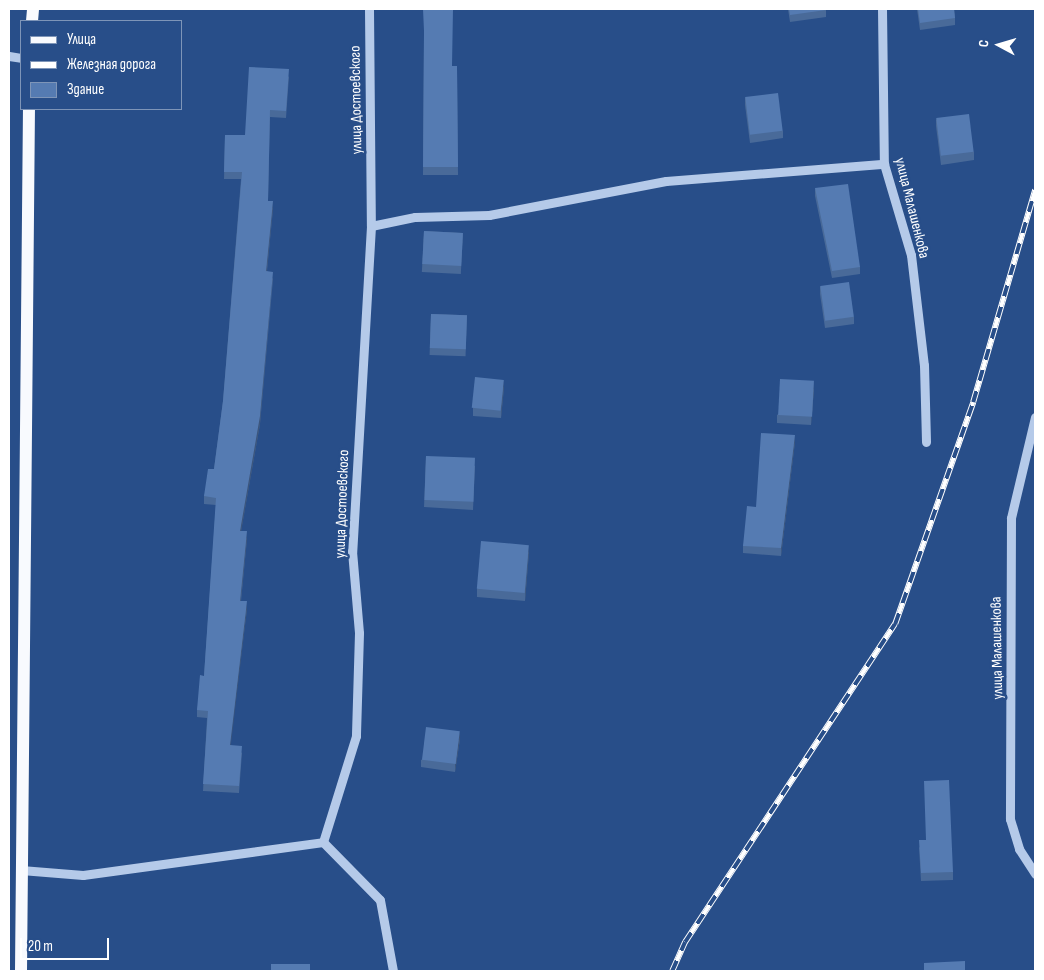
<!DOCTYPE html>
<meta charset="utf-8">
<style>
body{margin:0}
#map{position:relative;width:1044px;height:980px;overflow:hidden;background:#284e89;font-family:"Sofia Sans Condensed",sans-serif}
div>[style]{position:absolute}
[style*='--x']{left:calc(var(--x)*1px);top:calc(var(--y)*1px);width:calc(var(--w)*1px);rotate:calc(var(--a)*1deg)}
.minor>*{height:9px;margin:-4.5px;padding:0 4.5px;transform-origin:4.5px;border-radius:4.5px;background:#b5cae9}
.major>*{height:12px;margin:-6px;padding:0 6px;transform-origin:6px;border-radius:6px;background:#f8fafe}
.rail>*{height:5.5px;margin-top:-2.75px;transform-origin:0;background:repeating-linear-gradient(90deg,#284e89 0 11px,#fff 0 22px);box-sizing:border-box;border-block:1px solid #fff}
.wall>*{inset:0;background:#496a99;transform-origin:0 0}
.shaded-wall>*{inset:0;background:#3c567d}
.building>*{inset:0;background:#557bb2;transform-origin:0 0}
span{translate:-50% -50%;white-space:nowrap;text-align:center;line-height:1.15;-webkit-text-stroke:5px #284e89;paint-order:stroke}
.street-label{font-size:15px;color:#fff}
.frame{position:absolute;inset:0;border:10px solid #fff;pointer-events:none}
.legend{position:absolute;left:20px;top:20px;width:162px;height:90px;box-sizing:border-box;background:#284e89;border:1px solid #7e95b8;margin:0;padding:6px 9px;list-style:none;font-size:15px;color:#fff}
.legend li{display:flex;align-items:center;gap:10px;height:25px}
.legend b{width:25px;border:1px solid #7e95b8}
.north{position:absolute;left:974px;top:20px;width:50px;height:50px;-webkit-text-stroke:4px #284e89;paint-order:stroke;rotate:276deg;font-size:14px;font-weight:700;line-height:20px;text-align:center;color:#fff}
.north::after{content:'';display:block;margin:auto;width:18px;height:22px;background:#fff;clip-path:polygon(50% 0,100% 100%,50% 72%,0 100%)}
.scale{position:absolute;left:20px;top:938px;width:89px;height:22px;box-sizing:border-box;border:2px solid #fff;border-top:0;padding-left:6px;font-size:15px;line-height:18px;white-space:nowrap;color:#fff;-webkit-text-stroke:4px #284e89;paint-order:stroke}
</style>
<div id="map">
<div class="minor">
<i style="--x:369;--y:9;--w:217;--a:89.5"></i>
<i style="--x:371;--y:226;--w:326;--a:93.3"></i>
<i style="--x:352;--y:551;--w:82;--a:85.1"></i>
<i style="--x:359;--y:633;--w:103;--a:91.7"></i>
<i style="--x:356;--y:736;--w:111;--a:107.3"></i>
<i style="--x:323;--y:842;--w:81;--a:45.5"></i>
<i style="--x:380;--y:900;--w:72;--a:79.6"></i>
<i style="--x:882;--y:9;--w:155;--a:89.3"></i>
<i style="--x:884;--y:164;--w:95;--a:73.5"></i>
<i style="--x:911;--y:255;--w:111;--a:83.3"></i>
<i style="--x:924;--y:365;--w:77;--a:88.5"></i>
<i style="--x:9;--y:56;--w:12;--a:9"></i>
<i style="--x:371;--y:226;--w:45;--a:-11.6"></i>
<i style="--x:415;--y:217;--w:74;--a:-1.5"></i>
<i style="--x:489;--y:215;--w:180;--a:-10.9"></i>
<i style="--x:666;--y:181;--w:219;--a:-4.5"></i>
<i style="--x:1035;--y:417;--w:104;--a:103.4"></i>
<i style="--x:1011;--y:518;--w:301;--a:90.2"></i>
<i style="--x:1010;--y:819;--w:31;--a:73"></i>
<i style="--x:1019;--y:849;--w:30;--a:57"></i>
<i style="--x:21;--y:870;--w:62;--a:4.6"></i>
<i style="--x:83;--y:875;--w:242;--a:-7.8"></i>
</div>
<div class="major">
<i style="--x:32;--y:21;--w:12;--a:-85"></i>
<i style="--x:21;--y:971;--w:862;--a:-89.47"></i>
</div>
<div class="rail">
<i style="--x:672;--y:971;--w:32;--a:-66"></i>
<i style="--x:685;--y:942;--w:381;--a:-56.6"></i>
<i style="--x:895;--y:624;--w:235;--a:-70.6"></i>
<i style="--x:973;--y:402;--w:221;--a:-73.7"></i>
</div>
<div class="wall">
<i style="clip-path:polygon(788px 9px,826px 9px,826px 17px,790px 22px)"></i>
<i style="clip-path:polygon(917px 9px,954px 9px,955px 18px,955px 25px,920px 30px)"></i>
<i style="clip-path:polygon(424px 36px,452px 66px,457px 66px,458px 175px,423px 175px)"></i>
<i style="clip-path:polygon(289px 76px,286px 118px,270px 117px,268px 201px,273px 209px,267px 271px,273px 279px,260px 424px,241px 531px,247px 539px,241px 601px,247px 609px,230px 745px,242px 753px,239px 793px,203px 791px,207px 718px,197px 717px,197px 710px,204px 676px,216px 505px,204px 504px,204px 496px,214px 469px,223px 401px,241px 179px,224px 179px,225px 135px,245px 135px)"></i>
<i style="clip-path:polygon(745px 97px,783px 131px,783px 138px,750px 143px,745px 105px)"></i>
<i style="clip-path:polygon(936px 119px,974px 152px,974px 160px,941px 165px,936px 126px)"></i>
<i style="clip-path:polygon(815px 188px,860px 267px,860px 274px,832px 278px,815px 196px)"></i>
<i style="left:424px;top:231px;width:39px;height:41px;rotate:3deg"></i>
<i style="clip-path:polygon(820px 286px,854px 317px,854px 324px,825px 328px,820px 294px)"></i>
<i style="left:431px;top:314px;width:36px;height:41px;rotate:2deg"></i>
<i style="clip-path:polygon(504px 387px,501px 418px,473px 416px,473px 408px)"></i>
<i style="clip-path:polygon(814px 389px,811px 425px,777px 423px,777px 415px)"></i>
<i style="clip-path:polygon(795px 442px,781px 556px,743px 553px,743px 546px,756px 507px)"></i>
<i style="clip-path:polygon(426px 456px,475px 466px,473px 510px,424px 507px)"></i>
<i style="clip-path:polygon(529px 552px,525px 601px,477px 597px,477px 589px)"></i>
<i style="clip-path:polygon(460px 739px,455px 772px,421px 767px,421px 760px)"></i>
<i style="clip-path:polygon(919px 847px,953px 872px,953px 880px,921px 881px)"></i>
</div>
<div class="shaded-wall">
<i style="clip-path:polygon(273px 201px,273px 209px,266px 279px,266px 271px)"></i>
<i style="clip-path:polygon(273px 272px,260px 424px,240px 538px,240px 531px)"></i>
<i style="clip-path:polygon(504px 380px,504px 387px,501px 418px,501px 410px)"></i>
<i style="clip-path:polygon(814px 381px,814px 389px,811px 425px,811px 418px)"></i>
<i style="clip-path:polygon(795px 435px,795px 442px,781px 556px,781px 548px)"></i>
<i style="clip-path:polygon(247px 531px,247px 539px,240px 608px,240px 601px)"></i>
<i style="clip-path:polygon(529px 545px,529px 552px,525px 601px,525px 593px)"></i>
<i style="clip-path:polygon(247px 601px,247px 609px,230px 752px,230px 745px)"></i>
<i style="clip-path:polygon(460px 731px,460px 739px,455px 772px,455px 765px)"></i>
</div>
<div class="building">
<i style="clip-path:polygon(423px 9px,453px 9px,452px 66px,457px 66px,458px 167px,423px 167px,424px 31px)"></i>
<i style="clip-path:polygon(789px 9px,826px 9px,826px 10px,790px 15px)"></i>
<i style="clip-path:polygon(918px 9px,954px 9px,955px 18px,920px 23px)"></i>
<i style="clip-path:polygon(249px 67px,289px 69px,286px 111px,270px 110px,268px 201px,273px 201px,266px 271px,273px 272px,260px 416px,240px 531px,247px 531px,240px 601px,247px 601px,230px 745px,242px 746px,239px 786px,203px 784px,208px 711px,197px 710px,200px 675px,204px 676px,216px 498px,204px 496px,208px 469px,214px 469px,223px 401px,242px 172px,224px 172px,225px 135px,245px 135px)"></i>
<i style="left:778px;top:93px;width:38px;height:33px;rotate:83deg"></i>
<i style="left:969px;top:114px;width:38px;height:33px;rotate:83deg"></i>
<i style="clip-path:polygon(848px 184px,860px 267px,832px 271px,815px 188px)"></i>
<i style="left:424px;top:231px;width:39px;height:33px;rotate:3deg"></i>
<i style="left:849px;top:282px;width:35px;height:29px;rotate:82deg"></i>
<i style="left:431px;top:314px;width:36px;height:34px;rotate:2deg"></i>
<i style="left:475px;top:377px;width:29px;height:31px;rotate:6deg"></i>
<i style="left:780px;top:379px;width:34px;height:36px;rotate:3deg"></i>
<i style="clip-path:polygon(761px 433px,795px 435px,781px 548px,743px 546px,747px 506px,756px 507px)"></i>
<i style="left:426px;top:456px;width:49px;height:44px;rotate:2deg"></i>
<i style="left:481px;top:541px;width:48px;height:48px;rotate:5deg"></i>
<i style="left:426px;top:727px;width:34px;height:33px;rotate:7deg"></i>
<i style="clip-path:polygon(949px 780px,953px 872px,921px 873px,919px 840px,926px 840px,924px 781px)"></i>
<i style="clip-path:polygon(965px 961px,965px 971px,924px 971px,924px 963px)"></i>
<i style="left:271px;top:964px;width:39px;height:7px"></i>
</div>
<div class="street-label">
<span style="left:356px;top:100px;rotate:-91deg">улица Достоевского</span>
<span style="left:912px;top:208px;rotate:76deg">улица Малашенкова</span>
<span style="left:342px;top:504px;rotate:-88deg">улица Достоевского</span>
<span style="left:997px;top:648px;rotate:-91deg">улица Малашенкова</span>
</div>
<div class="frame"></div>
<ul class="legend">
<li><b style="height:6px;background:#f8fafe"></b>Улица</li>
<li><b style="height:6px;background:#fff"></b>Железная дорога</li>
<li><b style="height:14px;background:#557bb2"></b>Здание</li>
</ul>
<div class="north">С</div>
<div class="scale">20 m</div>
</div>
